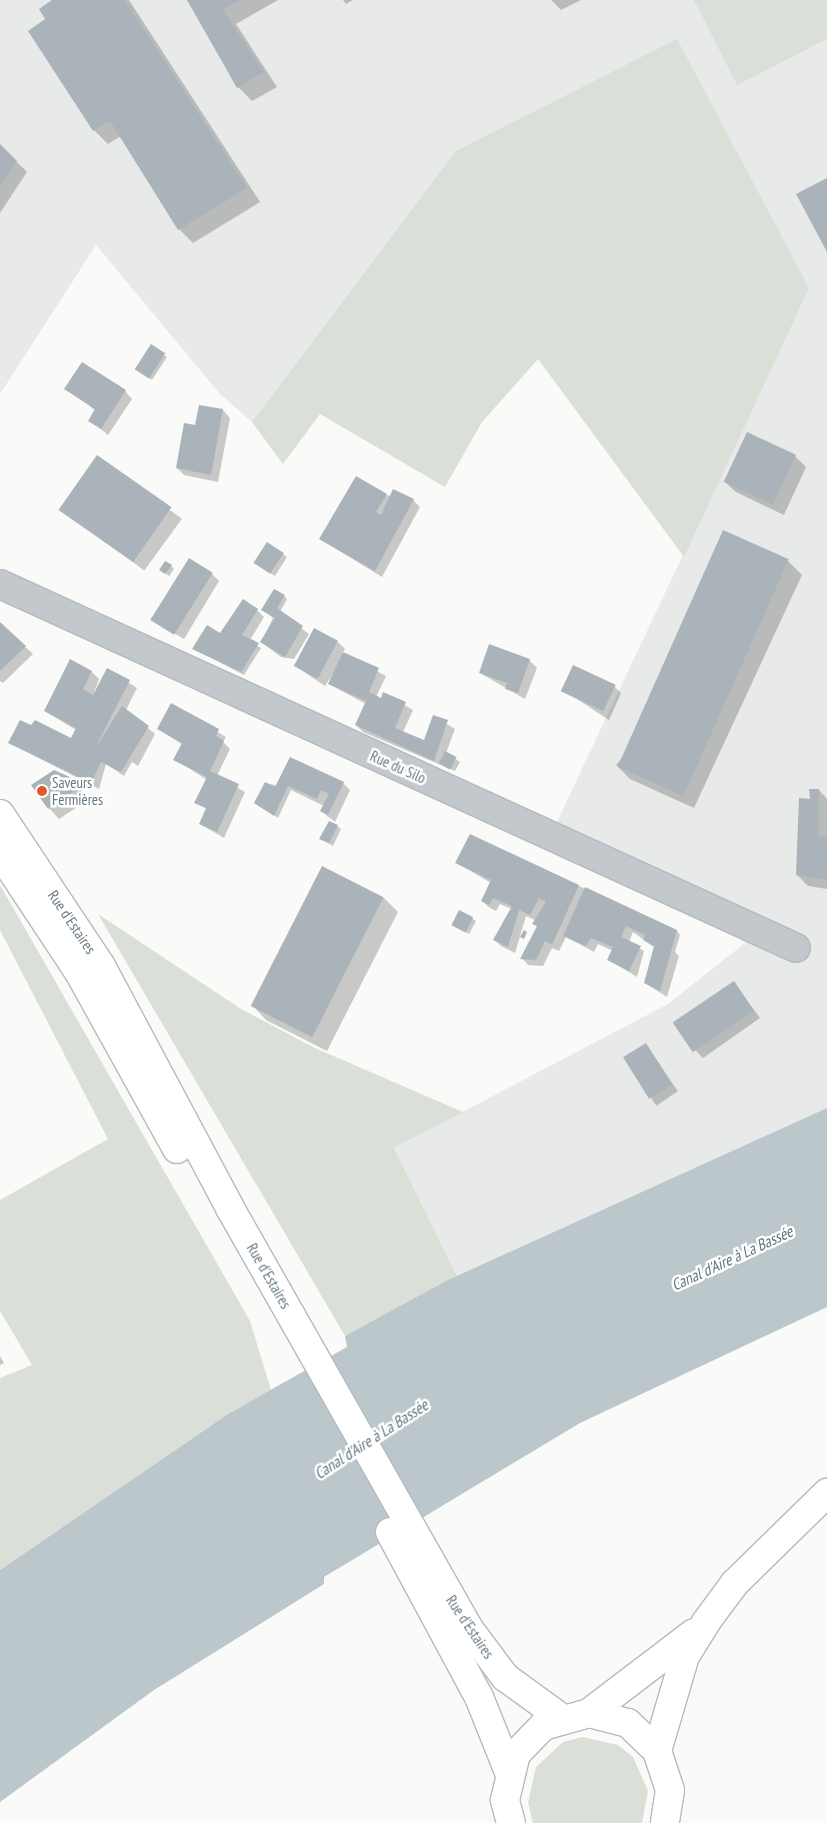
<!DOCTYPE html>
<meta charset="utf-8">
<style>
body{margin:0}
#map{position:relative;width:827px;height:1823px;overflow:hidden;background:#fafaf8;font-family:"PT Sans Narrow",sans-serif}
div>[style]{position:absolute}
[style*='--x']{left:calc(var(--x)*1px);top:calc(var(--y)*1px);width:calc(var(--w)*1px);rotate:calc(var(--a)*1deg)}
.built>*{inset:0;background:#e8e9e9}
.green>*{inset:0;background:#dadfd7}
.water>*{inset:0;background:#bbc7cb}
.shadow>*{inset:0;background:#0003;transform-origin:0 0}
.building>*{inset:0;background:#aab3b9;transform-origin:0 0}
.roads{filter:drop-shadow(1px 0 #b5babe) drop-shadow(-1px 0 #b5babe) drop-shadow(0 1px #b5babe) drop-shadow(0 -1px #b5babe)}
.minor>*{height:28px;margin:-14px;padding:0 14px;transform-origin:14px;border-radius:14px;background:#c3c8cc}
.primary>*{height:28px;margin:-14px;padding:0 14px;transform-origin:14px;border-radius:14px;background:#fff}
.dots>*{width:14px;height:14px;translate:-50% -50%;box-sizing:border-box;border:2px solid #fff;border-radius:50%}
span{translate:-50% -50%;white-space:nowrap;text-align:center;line-height:1.15;-webkit-text-stroke:5px #fff;paint-order:stroke}
.street-label{font-size:15px;color:#657683}
.poi-label{font-size:15px;color:#657683}
.left{translate:0 -50%;text-align:left}
.water-label{font-size:16px;color:#60757c;font-style:italic}
</style>
<div id="map">
<div class="built">
<i style="clip-path:polygon(0 0,827px 0,827px 1108px,457px 1276px,394px 1148px,668px 1004px,773px 921px,555px 826px,809px 288px,456px 151px,252px 422px,220px 394px,96px 245px,0 394px)"></i>
</div>
<div class="green">
<i style="clip-path:polygon(694px 0,827px 0,827px 39px,737px 85px)"></i>
<i style="clip-path:polygon(677px 39px,809px 288px,684px 557px,538px 359px,482px 422px,445px 487px,320px 414px,283px 464px,252px 422px,456px 151px)"></i>
<i style="clip-path:polygon(0 885px,250px 1321px,271px 1390px,228px 1414px,0 1570px,0 1378px,32px 1365px,0 1311px,0 1200px,108px 1139px,0 930px)"></i>
<i style="clip-path:polygon(98px 914px,241px 1009px,315px 1048px,463px 1112px,394px 1148px,457px 1276px,345px 1336px)"></i>
<i style="clip-path:polygon(582px 1737px,618px 1745px,633px 1757px,648px 1791px,642px 1823px,533px 1823px,528px 1803px,536px 1767px,563px 1742px)"></i>
</div>
<div class="water">
<i style="clip-path:polygon(827px 1108px,827px 1307px,580px 1423px,324px 1577px,324px 1584px,154px 1690px,0 1802px,0 1570px,228px 1414px,347px 1347px,345px 1336px,448px 1280px)"></i>
</div>
<div class="shadow">
<i style="clip-path:polygon(54px 0,129px 0,260px 202px,193px 243px,179px 229px,121px 136px,108px 144px,94px 130px,47px 20px)"></i>
<i style="clip-path:polygon(188px 0,278px 0,236px 24px,277px 87px,252px 101px,238px 87px)"></i>
<i style="clip-path:polygon(343px 0,353px 0,346px 4px)"></i>
<i style="clip-path:polygon(551px 0,581px 0,561px 10px)"></i>
<i style="clip-path:polygon(0 145px,27px 172px,0 213px)"></i>
<i style="clip-path:polygon(151px 346px,167px 357px,152px 380px,139px 372px)"></i>
<i style="clip-path:polygon(66px 388px,125px 391px,132px 399px,108px 435px,90px 420px,96px 411px)"></i>
<i style="clip-path:polygon(200px 406px,223px 410px,230px 418px,218px 482px,184px 475px,177px 468px,196px 426px)"></i>
<i style="clip-path:polygon(795px 456px,806px 467px,784px 515px,736px 492px,725px 482px)"></i>
<i style="left:97px;top:457px;width:105px;height:64px;rotate:36deg"></i>
<i style="clip-path:polygon(386px 495px,413px 500px,420px 507px,382px 577px,320px 539px)"></i>
<i style="clip-path:polygon(268px 544px,287px 557px,275px 576px,259px 566px)"></i>
<i style="clip-path:polygon(788px 561px,802px 575px,694px 808px,630px 779px,616px 765px)"></i>
<i style="clip-path:polygon(171px 566px,174px 569px,169px 576px,160px 570px)"></i>
<i style="clip-path:polygon(212px 574px,219px 581px,184px 639px,150px 619px)"></i>
<i style="clip-path:polygon(284px 596px,287px 599px,280px 612px,309px 634px,294px 659px,281px 657px,261px 642px,273px 618px,263px 610px)"></i>
<i style="clip-path:polygon(257px 610px,264px 617px,250px 640px,261px 648px,244px 675px,194px 649px)"></i>
<i style="clip-path:polygon(0 624px,33px 654px,3px 683px,0 681px)"></i>
<i style="clip-path:polygon(338px 642px,345px 649px,342px 653px,386px 676px,376px 697px,381px 700px,384px 693px,413px 710px,403px 732px,425px 742px,433px 716px,455px 729px,446px 753px,460px 762px,455px 771px,363px 732px,356px 725px,366px 704px,329px 684px,338px 666px,325px 686px,295px 666px)"></i>
<i style="clip-path:polygon(529px 660px,537px 668px,525px 699px,480px 673px)"></i>
<i style="clip-path:polygon(108px 670px,137px 688px,126px 710px,155px 734px,138px 766px,132px 762px,124px 776px,106px 764px,99px 789px,10px 743px,72px 739px,76px 730px,45px 711px,92px 672px,99px 679px,93px 696px)"></i>
<i style="clip-path:polygon(614px 686px,621px 693px,609px 720px,563px 690px)"></i>
<i style="clip-path:polygon(171px 705px,226px 737px,223px 742px,230px 749px,217px 776px,245px 792px,224px 838px,200px 824px,207px 809px,196px 803px,207px 780px,175px 759px,183px 745px,158px 729px)"></i>
<i style="clip-path:polygon(72px 779px,89px 799px,59px 819px,49px 808px)"></i>
<i style="clip-path:polygon(280px 781px,343px 783px,350px 790px,335px 822px,321px 811px,324px 806px,291px 790px,278px 818px,256px 803px,265px 783px,285px 787px)"></i>
<i style="clip-path:polygon(819px 790px,827px 799px,827px 889px,808px 886px,797px 875px,811px 800px)"></i>
<i style="clip-path:polygon(337px 826px,341px 829px,333px 846px,321px 839px)"></i>
<i style="clip-path:polygon(457px 863px,579px 886px,677px 931px,680px 935px,675px 952px,679px 956px,667px 997px,645px 983px,655px 948px,633px 932px,629px 942px,644px 951px,637px 977px,609px 960px,613px 951px,598px 944px,594px 952px,566px 937px,559px 951px,552px 948px,543px 966px,528px 965px,522px 958px,538px 928px,535px 920px,526px 916px,515px 953px,501px 946px,494px 939px,512px 909px,500px 904px,496px 911px,490px 908px,482px 901px,491px 883px)"></i>
<i style="clip-path:polygon(323px 868px,384px 898px,398px 912px,327px 1051px,266px 1020px,253px 1006px)"></i>
<i style="clip-path:polygon(460px 911px,476px 921px,469px 934px,454px 925px)"></i>
<i style="clip-path:polygon(734px 983px,760px 1018px,703px 1058px,696px 1051px)"></i>
<i style="left:646px;top:1044px;width:57px;height:26px;rotate:56deg"></i>
<i style="clip-path:polygon(0 1356px,4px 1363px,0 1365px)"></i>
</div>
<div class="building">
<i style="clip-path:polygon(52px 0,125px 0,247px 188px,178px 230px,110px 121px,93px 131px,28px 31px,45px 19px,39px 9px)"></i>
<i style="clip-path:polygon(187px 0,240px 0,223px 10px,264px 72px,237px 88px)"></i>
<i style="clip-path:polygon(0 144px,17px 161px,0 186px)"></i>
<i style="clip-path:polygon(827px 178px,827px 252px,796px 194px)"></i>
<i style="left:151px;top:344px;width:17px;height:30px;rotate:33deg"></i>
<i style="clip-path:polygon(82px 362px,126px 390px,101px 429px,88px 421px,95px 409px,64px 389px)"></i>
<i style="clip-path:polygon(199px 405px,223px 409px,211px 475px,176px 468px,184px 423px,195px 425px)"></i>
<i style="left:747px;top:432px;width:54px;height:55px;rotate:25deg"></i>
<i style="left:97px;top:455px;width:91px;height:67px;rotate:35deg"></i>
<i style="clip-path:polygon(356px 476px,387px 494px,376px 512px,381px 515px,393px 489px,414px 499px,375px 571px,319px 539px)"></i>
<i style="left:723px;top:530px;width:72px;height:259px;rotate:24deg"></i>
<i style="left:267px;top:542px;width:20px;height:25px;rotate:33deg"></i>
<i style="left:189px;top:558px;width:28px;height:73px;rotate:32deg"></i>
<i style="clip-path:polygon(165px 561px,172px 565px,165px 574px,159px 570px)"></i>
<i style="clip-path:polygon(274px 589px,285px 595px,277px 608px,303px 626px,285px 657px,260px 642px,275px 618px,261px 610px)"></i>
<i style="clip-path:polygon(243px 599px,258px 609px,242px 635px,259px 643px,241px 672px,192px 649px,207px 625px,220px 633px)"></i>
<i style="clip-path:polygon(0 622px,26px 646px,0 671px)"></i>
<i style="left:314px;top:628px;width:27px;height:43px;rotate:28deg"></i>
<i style="clip-path:polygon(489px 644px,530px 659px,518px 693px,505px 689px,507px 683px,479px 673px)"></i>
<i style="clip-path:polygon(343px 652px,379px 668px,369px 692px,381px 698px,383px 692px,406px 702px,395px 728px,424px 740px,433px 715px,448px 720px,434px 761px,355px 725px,366px 701px,328px 684px)"></i>
<i style="clip-path:polygon(70px 659px,92px 671px,83px 689px,93px 695px,107px 668px,130px 680px,94px 750px,122px 706px,149px 726px,121px 772px,101px 762px,91px 783px,8px 743px,20px 720px,31px 725px,35px 720px,71px 738px,76px 728px,44px 711px)"></i>
<i style="left:573px;top:665px;width:47px;height:29px;rotate:25deg"></i>
<i style="clip-path:polygon(171px 703px,219px 729px,216px 736px,224px 741px,210px 771px,239px 784px,217px 832px,199px 824px,206px 808px,194px 803px,207px 777px,173px 760px,182px 743px,157px 729px)"></i>
<i style="left:445px;top:751px;width:13px;height:14px;rotate:27deg"></i>
<i style="clip-path:polygon(290px 757px,344px 782px,328px 815px,320px 811px,329px 794px,321px 790px,317px 799px,288px 786px,274px 816px,254px 803px,265px 782px,275px 787px)"></i>
<i style="clip-path:polygon(54px 770px,72px 778px,79px 788px,48px 809px,31px 785px)"></i>
<i style="clip-path:polygon(809px 789px,819px 789px,818px 836px,827px 837px,827px 880px,796px 875px,799px 798px,810px 799px)"></i>
<i style="clip-path:polygon(329px 821px,338px 825px,329px 843px,319px 839px)"></i>
<i style="clip-path:polygon(470px 834px,579px 885px,552px 945px,545px 941px,536px 960px,520px 959px,537px 926px,532px 924px,546px 902px,539px 898px,530px 915px,519px 910px,508px 947px,493px 940px,512px 906px,493px 898px,489px 905px,481px 901px,491px 880px,455px 863px)"></i>
<i style="left:322px;top:866px;width:69px;height:157px;rotate:27deg"></i>
<i style="clip-path:polygon(585px 887px,677px 930px,660px 991px,644px 983px,654px 946px,643px 940px,645px 935px,626px 926px,621px 937px,641px 946px,629px 971px,607px 960px,613px 947px,591px 938px,586px 946px,563px 936px)"></i>
<i style="left:459px;top:910px;width:16px;height:17px;rotate:27deg"></i>
<i style="clip-path:polygon(524px 930px,527px 932px,524px 939px,520px 937px)"></i>
<i style="left:734px;top:981px;width:36px;height:74px;rotate:56deg"></i>
<i style="left:646px;top:1043px;width:49px;height:27px;rotate:58deg"></i>
</div>
<div class="roads">
<div class="minor">
<i style="--x:0;--y:584;--w:875;--a:24.57"></i>
</div>
<div class="primary">
<i style="--x:0;--y:814;--w:182;--a:56.4"></i>
<i style="--x:101;--y:966;--w:274;--a:61.9"></i>
<i style="--x:230;--y:1208;--w:481;--a:60.4"></i>
<i style="--x:467;--y:1626;--w:64;--a:53.3"></i>
<i style="--x:505;--y:1677;--w:68;--a:36"></i>
<i style="--x:0;--y:853;--w:145;--a:56.5"></i>
<i style="--x:80;--y:974;--w:200;--a:61"></i>
<i style="--x:390;--y:1532;--w:187;--a:61.7"></i>
<i style="--x:479;--y:1697;--w:81;--a:68.2"></i>
<i style="--x:589;--y:1713;--w:132;--a:-37.3"></i>
<i style="--x:657;--y:1751;--w:99;--a:-73.6"></i>
<i style="--x:685;--y:1656;--w:40;--a:-58"></i>
<i style="--x:706;--y:1622;--w:49;--a:-53.4"></i>
<i style="--x:735;--y:1583;--w:129;--a:-44.4"></i>
<i style="--x:511;--y:1823;--w:24;--a:-105"></i>
<i style="--x:505;--y:1800;--w:47;--a:-76.6"></i>
<i style="--x:516;--y:1754;--w:39;--a:-46"></i>
<i style="--x:543;--y:1726;--w:48;--a:-15.8"></i>
<i style="--x:589;--y:1713;--w:40;--a:14.4"></i>
<i style="--x:628;--y:1723;--w:40;--a:44"></i>
<i style="--x:657;--y:1751;--w:41;--a:71.6"></i>
<i style="--x:670;--y:1790;--w:33;--a:99"></i>
</div>
</div>
<div class="dots">
<i style="left:42px;top:791px;background:#e4572e"></i>
</div>
<div class="street-label">
<span style="left:398px;top:767px;rotate:24deg">Rue du Silo</span>
<span style="left:72px;top:922px;rotate:56deg">Rue d'Estaires</span>
<span style="left:269px;top:1276px;rotate:60deg">Rue d'Estaires</span>
<span style="left:470px;top:1627px;rotate:56deg">Rue d'Estaires</span>
</div>
<div class="poi-label">
<span class="left" style="left:52px;top:791px">Saveurs<br>Fermières</span>
</div>
<div class="water-label">
<span style="left:732px;top:1258px;rotate:-25deg">Canal d'Aire à La Bassée</span>
<span style="left:371px;top:1439px;rotate:-33deg">Canal d'Aire à La Bassée</span>
</div>
</div>
